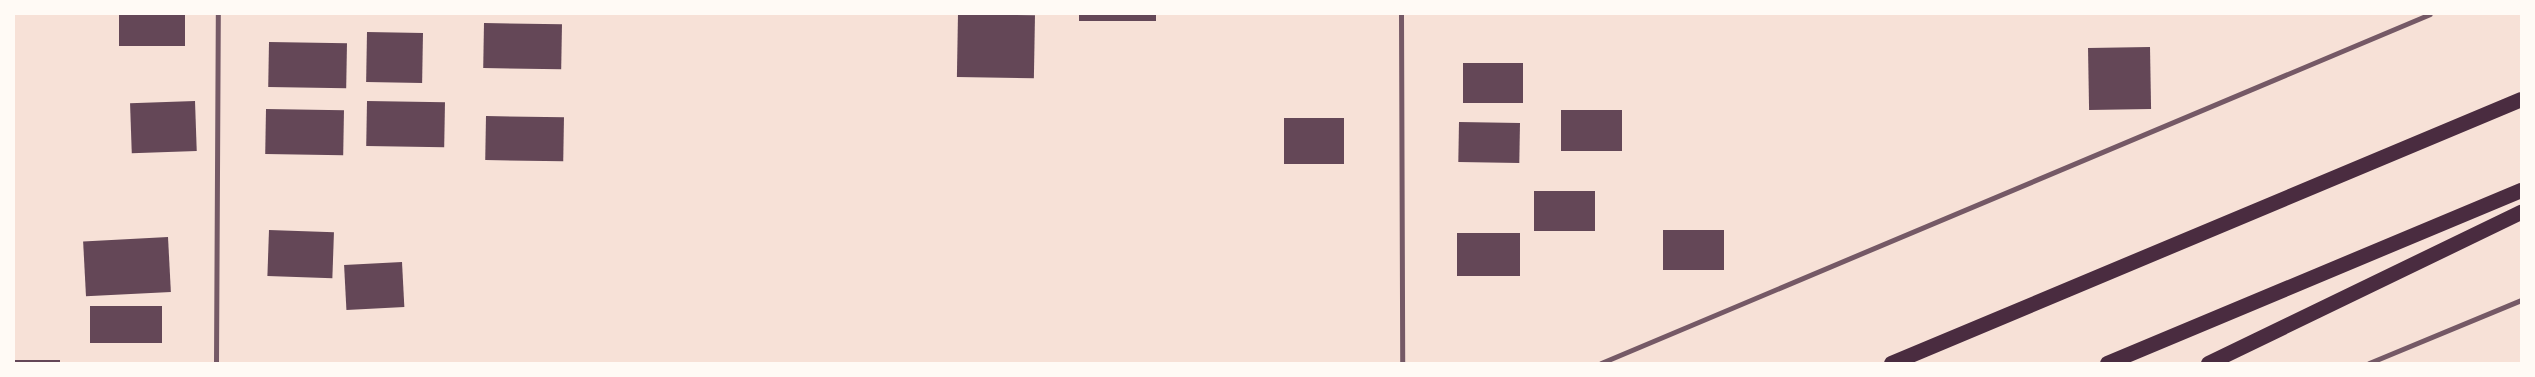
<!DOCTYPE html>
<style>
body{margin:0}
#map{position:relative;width:2535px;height:377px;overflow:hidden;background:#f7e1d7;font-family:Overpass,sans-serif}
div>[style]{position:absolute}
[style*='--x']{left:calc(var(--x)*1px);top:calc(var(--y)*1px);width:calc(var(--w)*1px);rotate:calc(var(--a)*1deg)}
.building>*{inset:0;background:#644757;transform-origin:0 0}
.minor>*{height:5px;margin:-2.5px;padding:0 2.5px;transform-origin:2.5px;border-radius:2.5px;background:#755966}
.motorway>*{height:15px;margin:-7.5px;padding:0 7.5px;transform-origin:7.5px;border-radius:7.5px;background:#4a2c40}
span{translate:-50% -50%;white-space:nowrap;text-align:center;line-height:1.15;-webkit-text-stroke:5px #fffaf5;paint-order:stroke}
.frame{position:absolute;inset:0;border:15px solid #fffaf5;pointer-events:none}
</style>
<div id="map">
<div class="building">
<i style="left:119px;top:14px;width:66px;height:32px"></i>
<i style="left:958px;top:14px;width:77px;height:63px;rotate:1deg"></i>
<i style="left:1079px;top:14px;width:77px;height:7px"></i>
<i style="left:484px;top:23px;width:78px;height:45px;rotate:1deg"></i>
<i style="left:367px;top:32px;width:56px;height:50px;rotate:1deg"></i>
<i style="left:269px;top:42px;width:78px;height:45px;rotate:1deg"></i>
<i style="left:2150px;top:47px;width:62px;height:62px;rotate:89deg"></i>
<i style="left:1463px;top:63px;width:60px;height:40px"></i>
<i style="left:195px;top:101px;width:50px;height:65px;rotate:88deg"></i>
<i style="left:367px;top:101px;width:78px;height:45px;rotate:1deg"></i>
<i style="left:266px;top:109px;width:78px;height:45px;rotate:1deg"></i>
<i style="left:1561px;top:110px;width:61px;height:41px"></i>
<i style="left:486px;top:116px;width:78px;height:44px;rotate:1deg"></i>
<i style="left:1344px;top:118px;width:46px;height:60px;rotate:90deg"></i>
<i style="left:1459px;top:122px;width:61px;height:40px;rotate:1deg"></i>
<i style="left:1534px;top:191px;width:61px;height:40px"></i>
<i style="left:269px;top:230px;width:65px;height:46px;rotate:2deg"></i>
<i style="left:1663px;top:230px;width:61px;height:40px"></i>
<i style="left:1520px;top:233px;width:43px;height:63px;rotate:90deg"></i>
<i style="left:168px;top:237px;width:55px;height:85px;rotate:87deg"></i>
<i style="left:402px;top:262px;width:45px;height:58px;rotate:87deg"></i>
<i style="left:162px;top:306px;width:37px;height:72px;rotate:90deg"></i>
<i style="left:14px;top:360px;width:46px;height:3px"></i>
</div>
<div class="minor">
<i style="--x:1401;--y:14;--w:349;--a:89.8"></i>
<i style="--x:216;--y:363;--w:349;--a:-89.7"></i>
<i style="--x:1601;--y:363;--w:899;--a:-22.83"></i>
<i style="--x:2369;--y:363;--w:165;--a:-22.5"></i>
</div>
<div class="motorway">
<i style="--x:1891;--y:363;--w:683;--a:-22.74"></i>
<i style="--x:2107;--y:363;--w:449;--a:-22.7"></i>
<i style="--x:2208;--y:363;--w:348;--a:-25.8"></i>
</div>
<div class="frame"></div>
</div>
